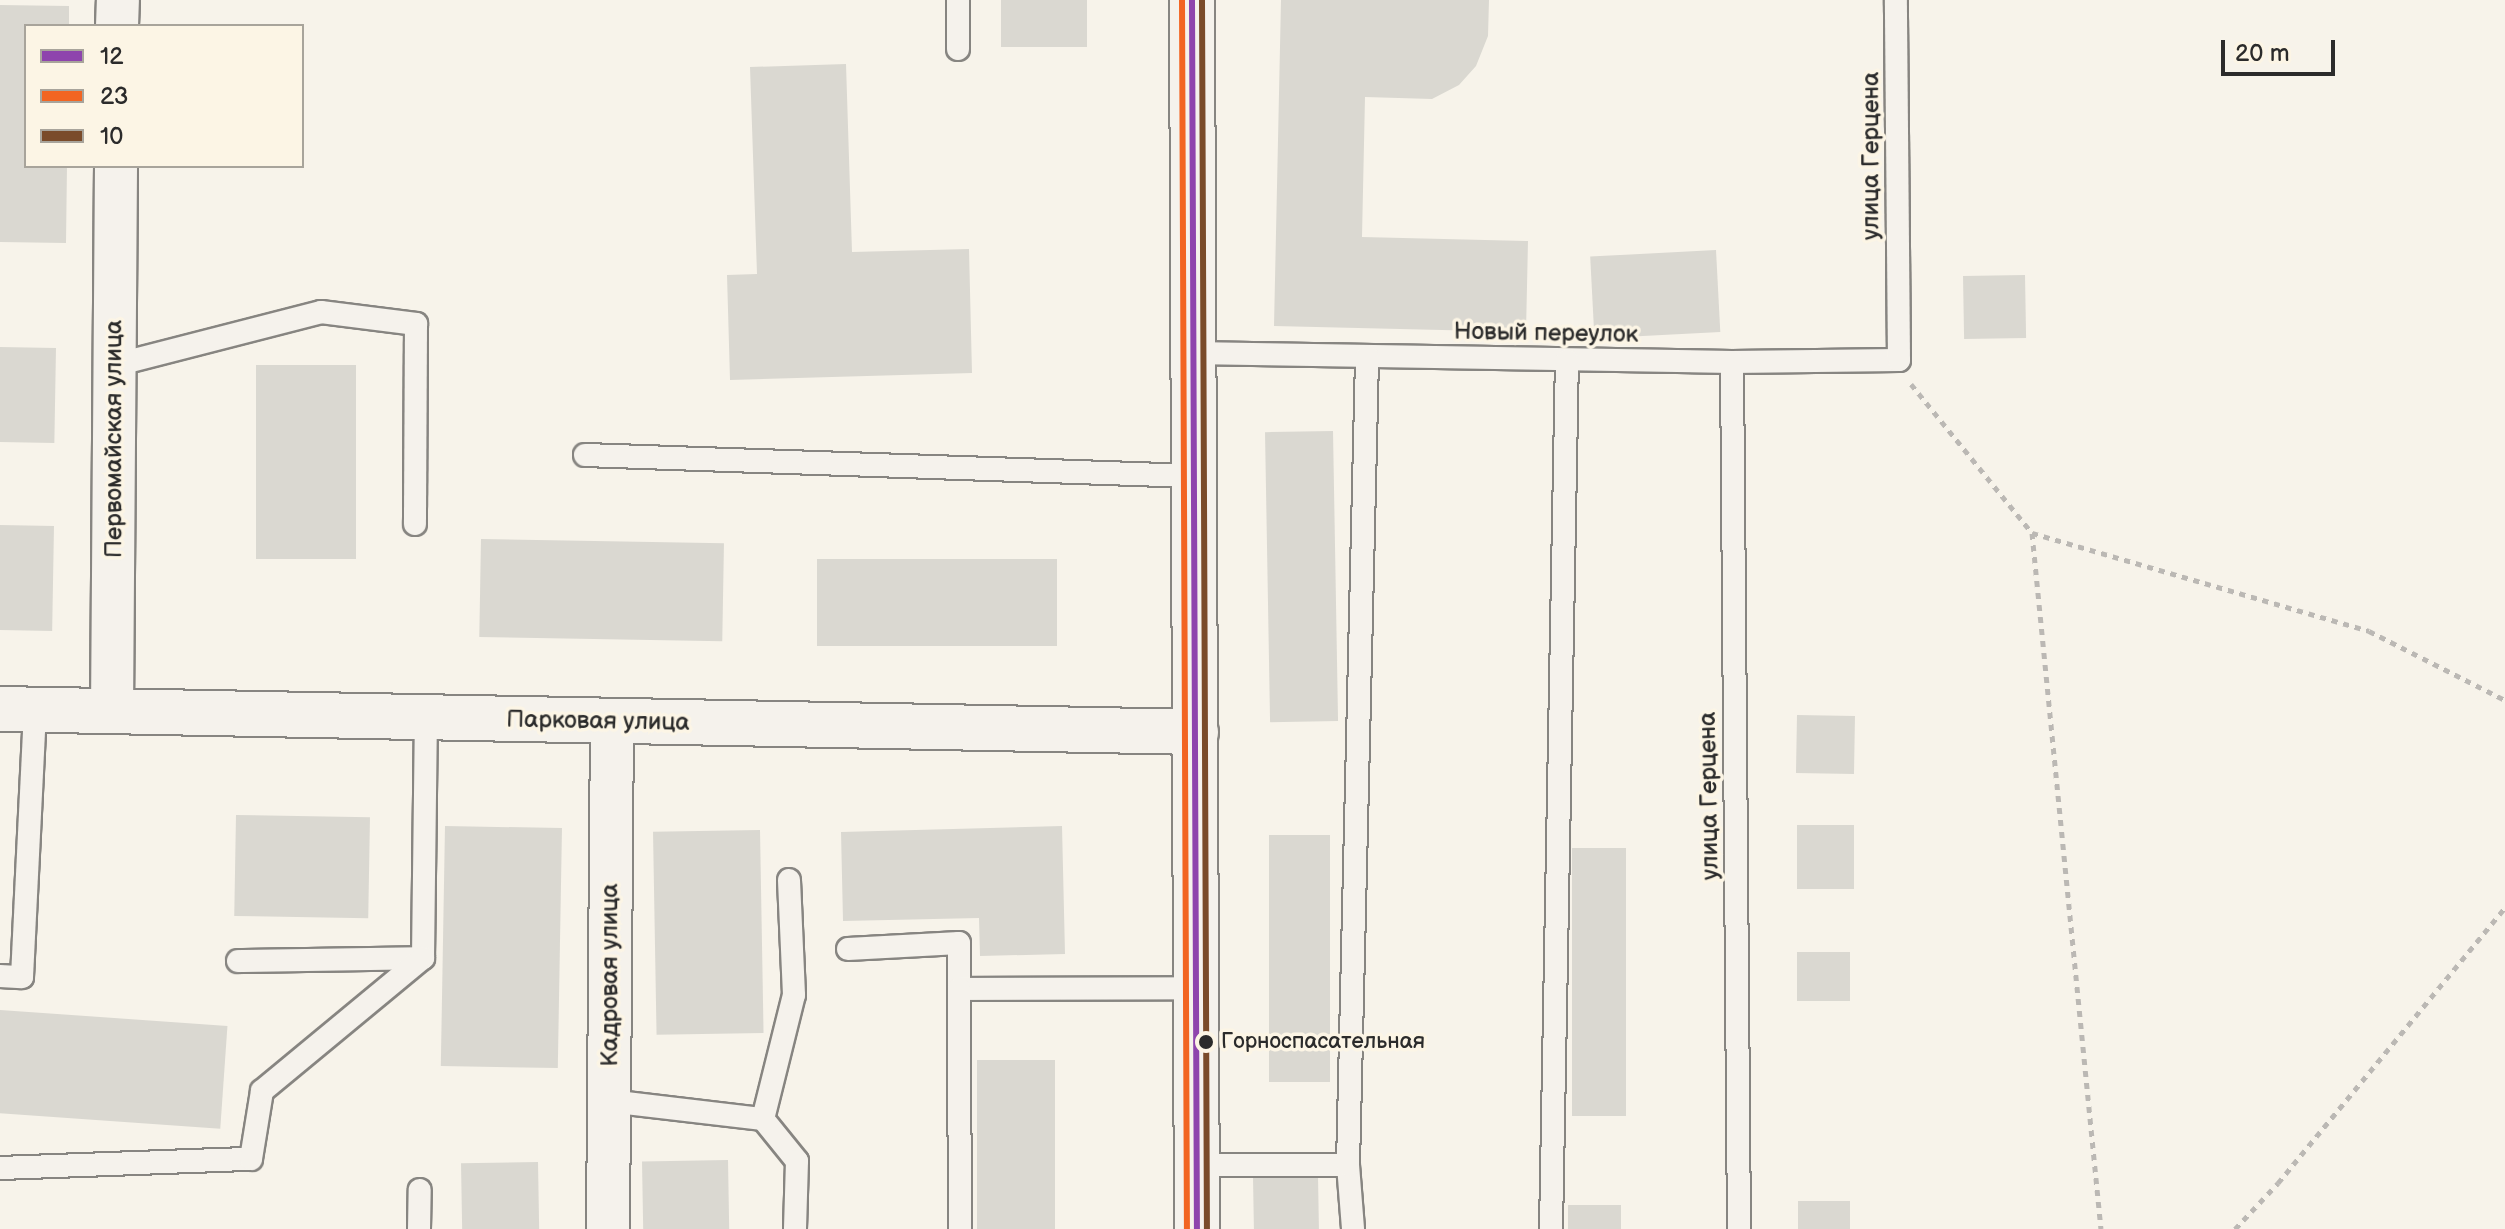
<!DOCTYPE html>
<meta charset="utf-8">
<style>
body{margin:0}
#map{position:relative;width:2505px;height:1229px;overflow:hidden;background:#f7f3ea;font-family:"Balsamiq Sans",sans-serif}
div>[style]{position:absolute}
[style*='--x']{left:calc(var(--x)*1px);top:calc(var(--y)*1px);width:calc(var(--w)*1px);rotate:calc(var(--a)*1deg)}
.building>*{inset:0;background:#dad8d1;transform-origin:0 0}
.path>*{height:5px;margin-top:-2.5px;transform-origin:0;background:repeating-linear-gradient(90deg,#bbb8b4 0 6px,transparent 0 12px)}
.roads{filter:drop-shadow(2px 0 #878581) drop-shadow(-2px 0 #878581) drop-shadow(0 2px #878581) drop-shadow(0 -2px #878581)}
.lane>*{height:22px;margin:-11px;padding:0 11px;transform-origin:11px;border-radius:11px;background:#f5f2ec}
.street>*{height:42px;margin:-21px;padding:0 21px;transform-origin:21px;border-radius:21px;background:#f5f2ec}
.secondary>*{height:44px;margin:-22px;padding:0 22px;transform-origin:22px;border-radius:22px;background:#f5f2ec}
.bus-1>*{height:6px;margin:-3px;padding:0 3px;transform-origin:3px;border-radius:3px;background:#8e44ad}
.bus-2>*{height:6px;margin:-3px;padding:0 3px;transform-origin:3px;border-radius:3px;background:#f26522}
.bus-3>*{height:6px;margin:-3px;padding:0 3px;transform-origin:3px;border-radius:3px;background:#7a4b2a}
.dots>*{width:22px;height:22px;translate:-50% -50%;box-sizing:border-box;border:4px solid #fcf5e5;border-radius:50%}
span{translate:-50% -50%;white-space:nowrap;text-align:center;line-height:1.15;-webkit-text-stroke:7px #fcf5e5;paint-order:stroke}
.bus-label{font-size:22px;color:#2b2b2b}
.left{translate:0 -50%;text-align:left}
.street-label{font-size:24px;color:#2b2b2b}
.legend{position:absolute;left:24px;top:24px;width:280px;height:144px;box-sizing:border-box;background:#fcf5e5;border:2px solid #a8a49b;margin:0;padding:10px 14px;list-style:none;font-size:24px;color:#2b2b2b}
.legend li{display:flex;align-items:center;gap:16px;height:40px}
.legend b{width:40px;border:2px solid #a8a49b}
.scale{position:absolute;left:2221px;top:40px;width:114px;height:36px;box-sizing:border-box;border:4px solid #2b2b2b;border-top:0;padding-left:10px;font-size:24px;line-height:28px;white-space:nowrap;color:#2b2b2b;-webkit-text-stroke:6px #fcf5e5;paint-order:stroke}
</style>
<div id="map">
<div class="building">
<i style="left:1001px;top:0;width:86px;height:47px"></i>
<i style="clip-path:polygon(1281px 0,1489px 0,1488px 36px,1476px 66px,1459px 85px,1432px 99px,1365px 97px,1362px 237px,1528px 241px,1526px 332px,1274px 326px)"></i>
<i style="clip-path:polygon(0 5px,69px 6px,69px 26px,26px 26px,26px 166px,67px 166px,66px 243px,0 242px)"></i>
<i style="clip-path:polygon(846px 64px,852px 252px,969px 249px,972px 373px,730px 380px,727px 275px,757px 274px,750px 67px)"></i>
<i style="left:1716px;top:250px;width:82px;height:126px;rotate:87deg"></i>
<i style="left:2025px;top:275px;width:63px;height:62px;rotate:89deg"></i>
<i style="left:0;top:347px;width:56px;height:95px;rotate:1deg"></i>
<i style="left:256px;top:365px;width:100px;height:194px"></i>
<i style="left:1333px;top:431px;width:290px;height:68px;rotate:89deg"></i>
<i style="left:0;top:525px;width:54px;height:105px;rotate:1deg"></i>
<i style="left:481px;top:539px;width:243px;height:98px;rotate:1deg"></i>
<i style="left:817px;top:559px;width:240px;height:87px"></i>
<i style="left:1797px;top:715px;width:58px;height:58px;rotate:1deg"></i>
<i style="left:236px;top:815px;width:134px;height:101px;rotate:1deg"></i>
<i style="left:1797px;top:825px;width:57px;height:64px"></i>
<i style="left:445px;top:826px;width:117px;height:240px;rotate:1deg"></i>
<i style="clip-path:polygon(1062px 826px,1065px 954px,980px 956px,979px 918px,843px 921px,841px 832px)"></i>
<i style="left:760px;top:830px;width:203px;height:107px;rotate:89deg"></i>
<i style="left:1269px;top:835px;width:61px;height:247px"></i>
<i style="left:1572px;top:848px;width:54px;height:268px"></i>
<i style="left:1797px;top:952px;width:53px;height:49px"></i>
<i style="left:0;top:1010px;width:228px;height:103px;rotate:4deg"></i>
<i style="left:977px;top:1060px;width:78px;height:169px"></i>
<i style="left:728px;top:1160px;width:69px;height:86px;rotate:89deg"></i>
<i style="left:538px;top:1162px;width:67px;height:77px;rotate:89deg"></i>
<i style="left:1318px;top:1176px;width:53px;height:65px;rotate:89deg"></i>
<i style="left:1798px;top:1201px;width:52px;height:28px"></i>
<i style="left:1568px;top:1205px;width:53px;height:24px"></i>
</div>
<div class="path">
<i style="--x:1911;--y:384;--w:192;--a:50.9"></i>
<i style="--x:2032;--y:533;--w:351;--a:16.2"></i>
<i style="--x:2369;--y:631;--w:153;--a:26.9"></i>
<i style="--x:2032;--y:533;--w:699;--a:84.34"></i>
<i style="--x:2235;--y:1229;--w:63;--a:-46.9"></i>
<i style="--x:2278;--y:1183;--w:357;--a:-50.5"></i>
</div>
<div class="roads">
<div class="lane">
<i style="--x:958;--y:49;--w:49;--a:-90"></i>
<i style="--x:1192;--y:353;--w:540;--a:0.95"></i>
<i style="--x:1732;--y:362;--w:167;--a:-0.7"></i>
<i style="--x:1899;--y:360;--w:360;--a:-90.5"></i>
<i style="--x:1732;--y:362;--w:867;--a:89.54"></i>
<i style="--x:115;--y:365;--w:213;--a:-14.4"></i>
<i style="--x:321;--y:312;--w:96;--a:7.2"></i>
<i style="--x:416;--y:324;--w:200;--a:90.3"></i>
<i style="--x:585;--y:455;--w:608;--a:1.98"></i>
<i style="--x:848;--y:949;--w:111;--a:-3.1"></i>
<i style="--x:959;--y:943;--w:46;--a:90"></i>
<i style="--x:959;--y:989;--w:238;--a:-0.2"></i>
<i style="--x:238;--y:961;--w:185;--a:-0.9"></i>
<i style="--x:423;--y:958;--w:240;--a:-89.3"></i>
<i style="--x:0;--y:976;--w:22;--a:3"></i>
<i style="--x:22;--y:977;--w:267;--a:-87.2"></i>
<i style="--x:959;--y:989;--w:240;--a:89.8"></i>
<i style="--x:609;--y:1101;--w:155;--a:6.7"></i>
<i style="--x:763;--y:1119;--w:54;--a:51"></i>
<i style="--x:797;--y:1161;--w:68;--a:91.7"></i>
<i style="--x:763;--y:1119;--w:128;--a:-76"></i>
<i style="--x:794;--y:995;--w:115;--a:-92.5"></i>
<i style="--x:1197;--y:1165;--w:151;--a:0"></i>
<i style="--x:1348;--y:1165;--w:64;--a:85.5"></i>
<i style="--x:1348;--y:1165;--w:809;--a:-88.65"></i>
<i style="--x:0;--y:1168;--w:251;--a:-2.1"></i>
<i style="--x:251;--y:1159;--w:69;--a:-80.8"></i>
<i style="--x:262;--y:1091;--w:209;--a:-39.6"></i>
<i style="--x:419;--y:1229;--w:39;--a:-89"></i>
<i style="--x:1551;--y:1229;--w:869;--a:-88.95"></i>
</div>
<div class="street">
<i style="--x:117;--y:26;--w:26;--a:-88"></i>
<i style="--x:112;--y:712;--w:546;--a:-89.58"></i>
<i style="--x:608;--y:1229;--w:508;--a:-89.55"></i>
</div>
<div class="secondary">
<i style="--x:1192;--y:0;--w:1229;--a:89.77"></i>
<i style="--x:0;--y:709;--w:1196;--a:1.1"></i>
</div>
</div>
<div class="bus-1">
<i style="--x:1192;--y:0;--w:1229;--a:89.77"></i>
</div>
<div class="bus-2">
<i style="--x:1182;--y:0;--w:1229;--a:89.77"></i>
</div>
<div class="bus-3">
<i style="--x:1202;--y:0;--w:1229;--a:89.77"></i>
</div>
<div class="dots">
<i style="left:1206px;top:1042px;background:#2b2b2b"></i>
</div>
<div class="bus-label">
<span class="left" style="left:1221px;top:1042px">Горноспасательная</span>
</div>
<div class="street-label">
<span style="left:1871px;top:156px;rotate:-90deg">улица Герцена</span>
<span style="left:1546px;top:333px;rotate:1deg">Новый переулок</span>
<span style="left:114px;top:439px;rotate:-90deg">Первомайская улица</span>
<span style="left:598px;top:721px;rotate:1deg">Парковая улица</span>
<span style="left:1709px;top:796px;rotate:-91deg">улица Герцена</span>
<span style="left:610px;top:975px;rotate:-90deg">Кадровая улица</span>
</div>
<ul class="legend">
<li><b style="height:10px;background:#8e44ad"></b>12</li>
<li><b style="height:10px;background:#f26522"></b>23</li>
<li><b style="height:10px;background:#7a4b2a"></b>10</li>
</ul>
<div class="scale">20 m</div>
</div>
